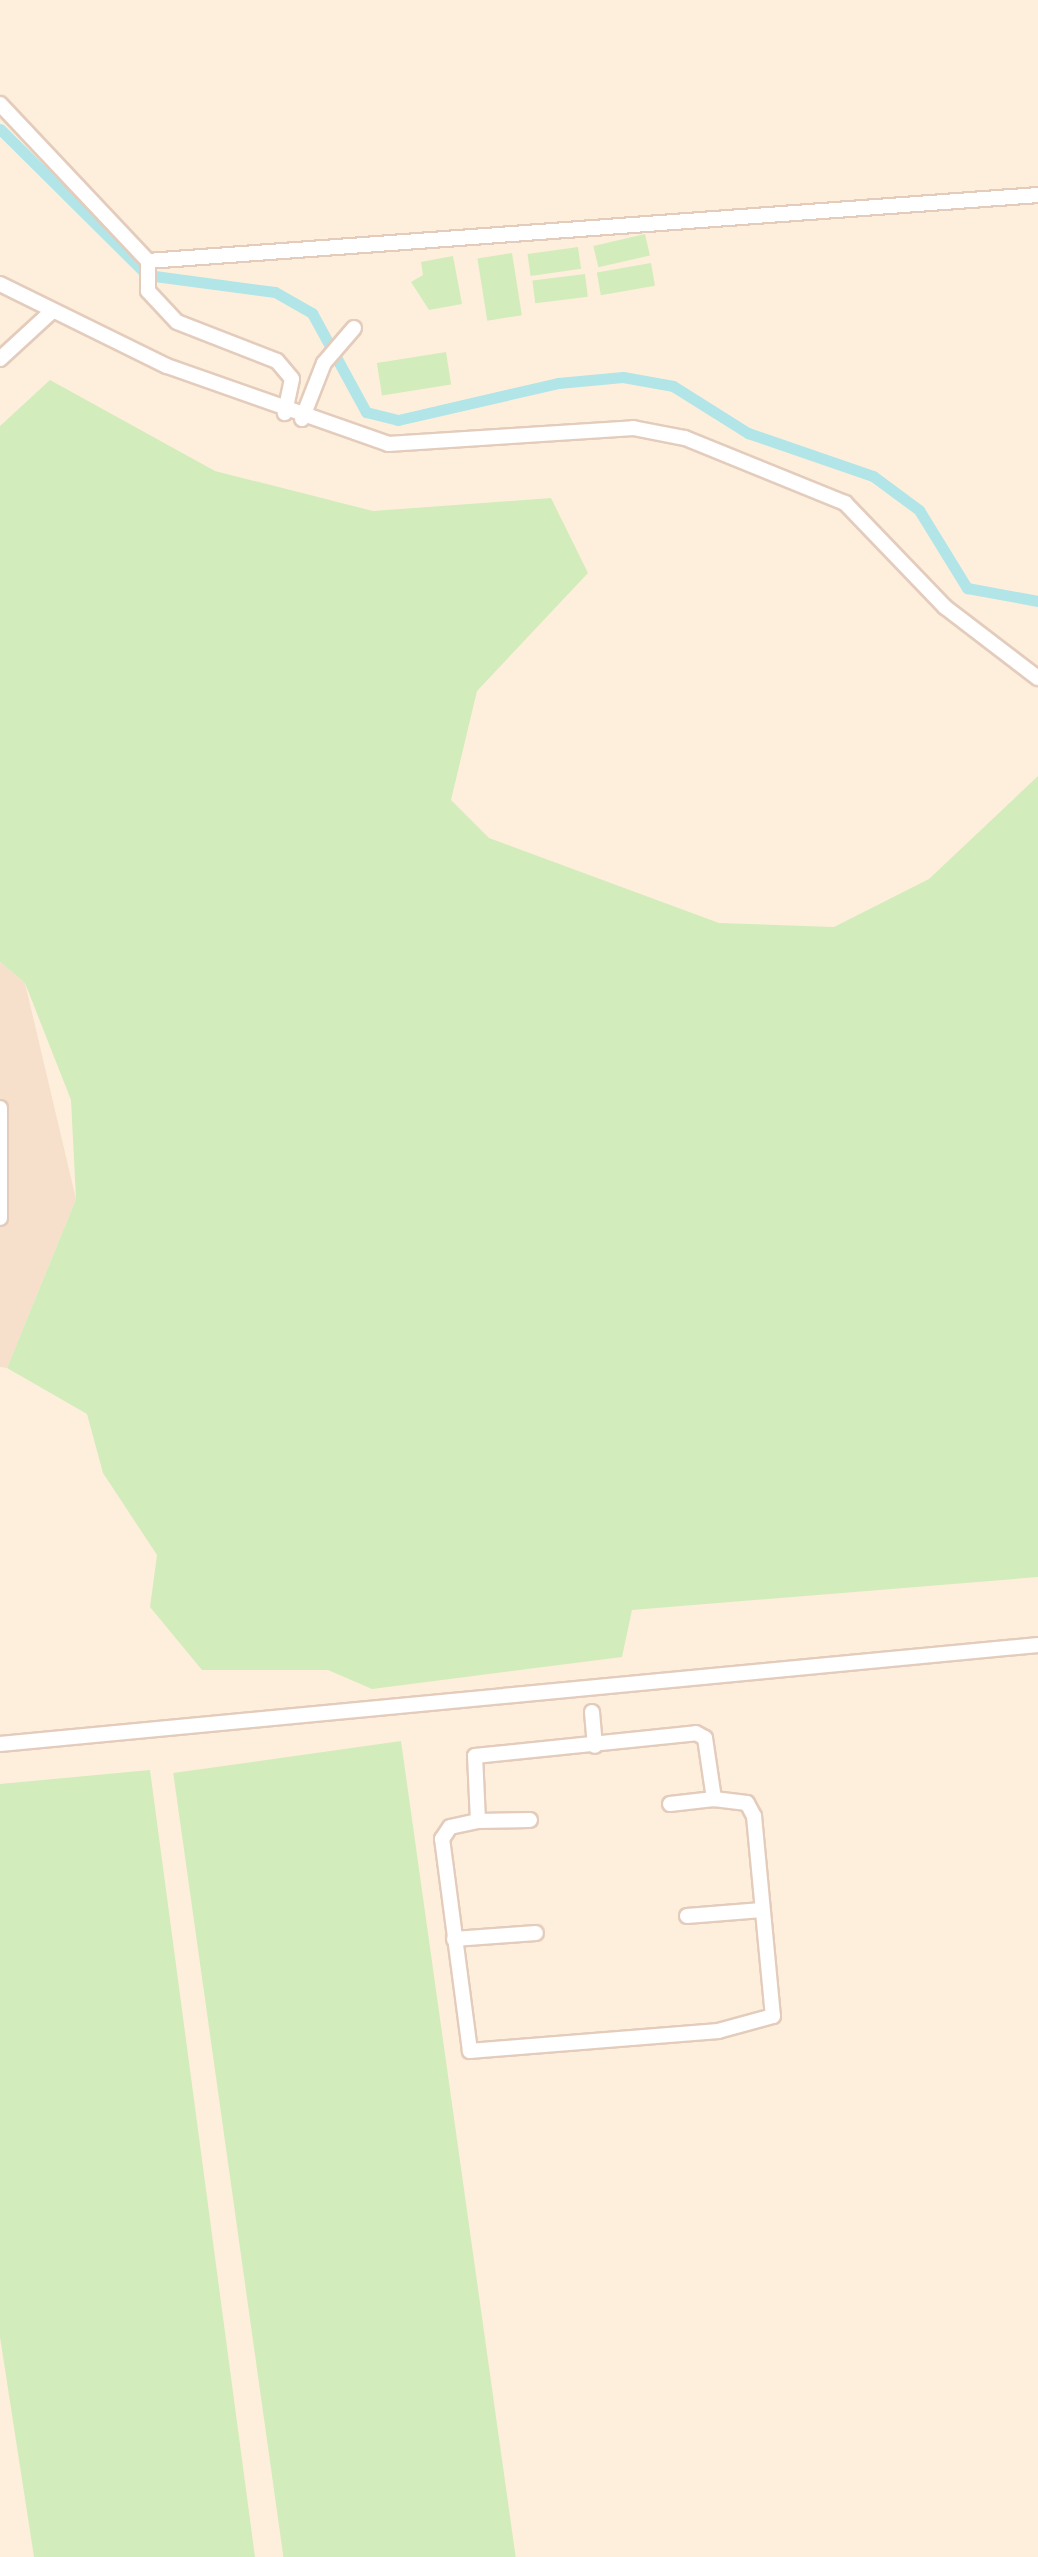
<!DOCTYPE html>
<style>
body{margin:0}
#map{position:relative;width:1038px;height:2557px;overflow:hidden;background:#feefdd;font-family:"Noto Sans",sans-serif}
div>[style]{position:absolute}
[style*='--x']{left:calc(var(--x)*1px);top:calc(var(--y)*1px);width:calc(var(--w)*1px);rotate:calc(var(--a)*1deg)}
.residential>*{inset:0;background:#f6e0cb}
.green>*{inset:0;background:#d3ecbb;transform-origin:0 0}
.canal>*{height:11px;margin:-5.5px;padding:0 5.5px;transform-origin:5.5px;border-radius:5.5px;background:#b1e5e8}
.roads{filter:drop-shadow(2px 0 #e4ccbc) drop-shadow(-2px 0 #e4ccbc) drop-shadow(0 2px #e4ccbc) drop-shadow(0 -2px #e4ccbc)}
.minor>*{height:14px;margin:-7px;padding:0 7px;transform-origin:7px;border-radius:7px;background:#fff}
span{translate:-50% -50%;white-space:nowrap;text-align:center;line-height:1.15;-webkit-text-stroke:8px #fff3e6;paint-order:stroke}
</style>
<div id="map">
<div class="residential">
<i style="clip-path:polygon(0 962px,25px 983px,76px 1199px,7px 1368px,0 1367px)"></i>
</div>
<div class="green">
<i style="left:645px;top:234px;width:22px;height:53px;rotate:77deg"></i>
<i style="left:578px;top:247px;width:22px;height:51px;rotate:82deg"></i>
<i style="left:512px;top:253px;width:63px;height:35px;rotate:81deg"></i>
<i style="clip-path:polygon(453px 256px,462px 304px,429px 310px,411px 282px,423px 275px,421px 262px)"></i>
<i style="left:651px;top:263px;width:23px;height:55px;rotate:80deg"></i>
<i style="left:585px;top:274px;width:23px;height:53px;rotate:83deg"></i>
<i style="left:446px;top:352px;width:33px;height:70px;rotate:81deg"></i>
<i style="clip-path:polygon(50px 380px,215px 471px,373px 511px,551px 498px,588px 573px,477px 691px,451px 800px,489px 838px,719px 923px,834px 927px,929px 879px,1038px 776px,1038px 1577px,632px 1610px,622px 1657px,372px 1689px,328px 1670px,202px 1670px,150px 1607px,157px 1555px,103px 1473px,87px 1414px,7px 1368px,76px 1199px,71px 1100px,25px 983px,0 962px,0 426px)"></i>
<i style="left:401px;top:1741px;width:824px;height:230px;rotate:82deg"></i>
<i style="clip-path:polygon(150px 1770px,255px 2557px,34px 2557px,0 2337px,0 1784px)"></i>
</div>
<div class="canal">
<i style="--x:0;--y:129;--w:207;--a:44.8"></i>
<i style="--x:147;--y:275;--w:129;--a:7.6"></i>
<i style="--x:275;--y:292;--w:43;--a:29.6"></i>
<i style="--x:312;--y:313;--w:113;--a:61.4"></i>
<i style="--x:366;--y:412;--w:33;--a:14"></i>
<i style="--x:398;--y:420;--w:164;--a:-13"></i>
<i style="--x:558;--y:383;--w:65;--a:-5.3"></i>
<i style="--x:623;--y:377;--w:51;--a:10.2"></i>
<i style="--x:673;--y:386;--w:89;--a:32.1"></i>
<i style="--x:748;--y:433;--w:132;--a:19"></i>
<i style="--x:873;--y:476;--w:57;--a:36.5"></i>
<i style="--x:919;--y:510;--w:92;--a:58.4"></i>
<i style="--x:967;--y:588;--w:72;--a:10.4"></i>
</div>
<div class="roads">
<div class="minor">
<i style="--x:0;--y:104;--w:216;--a:46.7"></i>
<i style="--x:148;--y:261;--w:892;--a:-4.24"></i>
<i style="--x:148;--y:261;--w:30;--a:90"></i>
<i style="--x:148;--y:291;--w:42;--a:46.9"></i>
<i style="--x:177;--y:322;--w:107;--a:21.3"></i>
<i style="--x:277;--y:361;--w:23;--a:50"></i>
<i style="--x:292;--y:379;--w:35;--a:102"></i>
<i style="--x:0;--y:284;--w:186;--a:26.2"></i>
<i style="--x:167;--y:366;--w:234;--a:19.4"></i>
<i style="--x:388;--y:444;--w:246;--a:-3.7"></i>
<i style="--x:633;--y:428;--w:53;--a:10.9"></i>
<i style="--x:685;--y:438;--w:173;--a:22.1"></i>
<i style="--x:845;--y:503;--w:144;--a:46.1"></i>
<i style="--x:945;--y:607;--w:117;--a:37.4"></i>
<i style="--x:0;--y:359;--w:68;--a:-42.6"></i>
<i style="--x:302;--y:419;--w:60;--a:-68.6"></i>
<i style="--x:324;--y:363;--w:46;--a:-49.4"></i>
<i style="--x:0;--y:1108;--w:110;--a:90"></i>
<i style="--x:592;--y:1712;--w:34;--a:85"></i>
<i style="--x:696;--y:1733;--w:10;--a:29"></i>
<i style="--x:705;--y:1738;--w:62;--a:81.6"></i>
<i style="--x:714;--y:1799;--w:33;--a:7"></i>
<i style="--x:747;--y:1803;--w:15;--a:62"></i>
<i style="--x:754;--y:1816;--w:201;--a:84.6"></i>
<i style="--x:773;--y:2016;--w:57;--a:164.7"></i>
<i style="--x:718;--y:2031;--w:249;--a:175.4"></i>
<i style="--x:470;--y:2051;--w:214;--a:-97.5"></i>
<i style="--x:442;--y:1839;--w:14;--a:-56"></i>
<i style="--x:450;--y:1827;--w:29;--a:-12"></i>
<i style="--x:478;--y:1821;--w:65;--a:-92.6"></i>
<i style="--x:475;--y:1756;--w:222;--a:-5.9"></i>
<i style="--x:0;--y:1744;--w:1043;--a:-5.45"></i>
<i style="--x:670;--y:1804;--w:44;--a:-6.5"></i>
<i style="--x:478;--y:1821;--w:52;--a:-1.1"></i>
<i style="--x:687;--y:1916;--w:75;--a:-4.6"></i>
<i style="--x:454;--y:1939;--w:82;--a:-4.2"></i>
</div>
</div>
</div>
